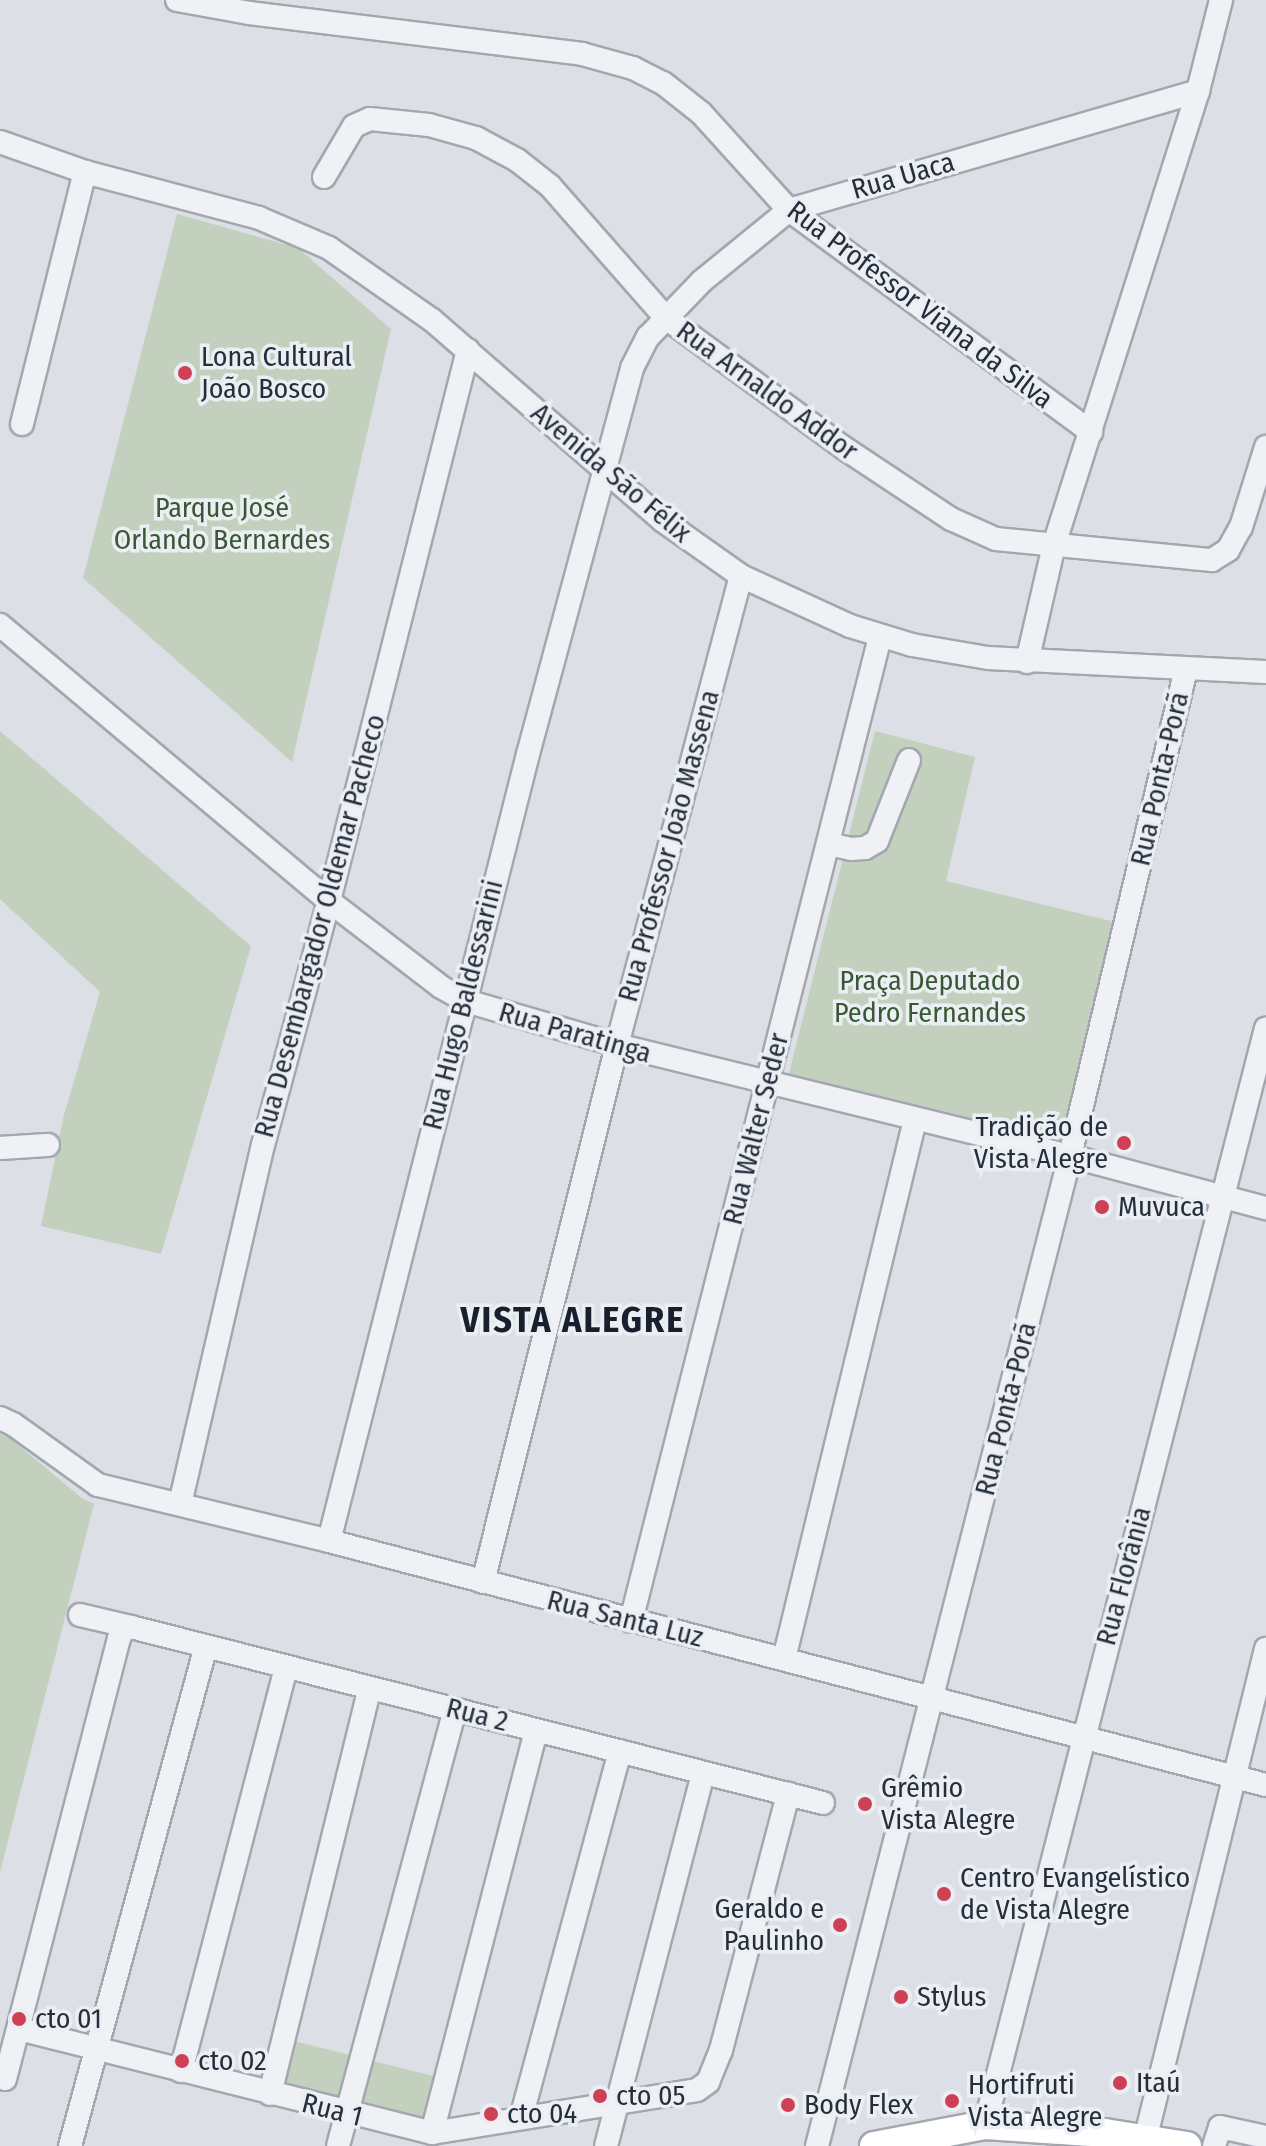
<!DOCTYPE html>
<meta charset="utf-8">
<style>
body{margin:0}
#map{position:relative;width:1266px;height:2146px;overflow:hidden;background:#dce0e6;font-family:"Fira Sans Condensed",sans-serif}
div>[style]{position:absolute}
[style*='--x']{left:calc(var(--x)*1px);top:calc(var(--y)*1px);width:calc(var(--w)*1px);rotate:calc(var(--a)*1deg)}
.green>*{inset:0;background:#c2d0bd;transform-origin:0 0}
.roads{filter:drop-shadow(2px 0 #a2a7b0) drop-shadow(-2px 0 #a2a7b0) drop-shadow(0 2px #a2a7b0) drop-shadow(0 -2px #a2a7b0)}
.minor>*{height:22px;margin:-11px;padding:0 11px;transform-origin:11px;border-radius:11px;background:#eff1f5}
.major>*{height:28px;margin:-14px;padding:0 14px;transform-origin:14px;border-radius:14px;background:#fff}
.dots>*{width:22px;height:22px;translate:-50% -50%;box-sizing:border-box;border:4px solid #ebeff4;border-radius:50%}
span{translate:-50% -50%;white-space:nowrap;text-align:center;line-height:1.15;-webkit-text-stroke:7px #ebeff4;paint-order:stroke}
.street-label{font-size:28px;color:#262e3c}
.poi-label{font-size:28px;color:#262e3c}
.left{translate:0 -50%;text-align:left}
.right{translate:-100% -50%;text-align:right}
.park-label{font-size:28px;color:#3a5833}
.district-label{font-size:36px;color:#181f2d;font-weight:700;letter-spacing:2px}
</style>
<div id="map">
<div class="green">
<i style="clip-path:polygon(177px 214px,298px 248px,391px 329px,292px 762px,83px 578px)"></i>
<i style="clip-path:polygon(0 731px,251px 946px,161px 1254px,41px 1226px,64px 1115px,100px 992px,0 899px)"></i>
<i style="clip-path:polygon(875px 731px,975px 757px,946px 881px,1123px 924px,1066px 1150px,786px 1085px)"></i>
<i style="clip-path:polygon(0 1434px,10px 1438px,83px 1499px,94px 1504px,0 1872px)"></i>
<i style="left:290px;top:2040px;width:63px;height:46px;rotate:14deg"></i>
<i style="left:373px;top:2061px;width:62px;height:47px;rotate:14deg"></i>
</div>
<div class="roads">
<div class="minor">
<i style="--x:177;--y:0;--w:73;--a:10.2"></i>
<i style="--x:249;--y:13;--w:336;--a:7"></i>
<i style="--x:582;--y:54;--w:53;--a:15.4"></i>
<i style="--x:633;--y:68;--w:34;--a:27"></i>
<i style="--x:663;--y:83;--w:48;--a:38.3"></i>
<i style="--x:701;--y:113;--w:131;--a:47.8"></i>
<i style="--x:789;--y:210;--w:375;--a:36.3"></i>
<i style="--x:0;--y:142;--w:90;--a:19.4"></i>
<i style="--x:85;--y:172;--w:180;--a:14.8"></i>
<i style="--x:259;--y:218;--w:76;--a:23.2"></i>
<i style="--x:329;--y:248;--w:126;--a:35"></i>
<i style="--x:432;--y:320;--w:305;--a:41"></i>
<i style="--x:662;--y:520;--w:97;--a:35.3"></i>
<i style="--x:741;--y:576;--w:120;--a:24.6"></i>
<i style="--x:850;--y:626;--w:65;--a:17"></i>
<i style="--x:912;--y:645;--w:77;--a:9.7"></i>
<i style="--x:988;--y:658;--w:278;--a:2.9"></i>
<i style="--x:324;--y:177;--w:59;--a:-59.5"></i>
<i style="--x:354;--y:126;--w:17;--a:-24"></i>
<i style="--x:370;--y:119;--w:59;--a:5.8"></i>
<i style="--x:429;--y:125;--w:49;--a:15.5"></i>
<i style="--x:476;--y:138;--w:47;--a:28.2"></i>
<i style="--x:517;--y:160;--w:42;--a:38.2"></i>
<i style="--x:550;--y:186;--w:174;--a:48.7"></i>
<i style="--x:665;--y:317;--w:225;--a:36.2"></i>
<i style="--x:847;--y:450;--w:125;--a:33.6"></i>
<i style="--x:951;--y:519;--w:49;--a:24"></i>
<i style="--x:996;--y:539;--w:217;--a:5.6"></i>
<i style="--x:1212;--y:560;--w:19;--a:-32"></i>
<i style="--x:1228;--y:550;--w:26;--a:-61"></i>
<i style="--x:1241;--y:527;--w:84;--a:-72.6"></i>
<i style="--x:22;--y:424;--w:260;--a:-76"></i>
<i style="--x:0;--y:625;--w:429;--a:40"></i>
<i style="--x:329;--y:901;--w:141;--a:37.5"></i>
<i style="--x:441;--y:987;--w:29;--a:29"></i>
<i style="--x:466;--y:1001;--w:157;--a:16.2"></i>
<i style="--x:617;--y:1045;--w:466;--a:13.8"></i>
<i style="--x:1070;--y:1156;--w:203;--a:14.9"></i>
<i style="--x:1027;--y:662;--w:120;--a:-77"></i>
<i style="--x:1054;--y:545;--w:476;--a:-72.4"></i>
<i style="--x:1198;--y:91;--w:94;--a:-75.8"></i>
<i style="--x:828;--y:844;--w:24;--a:12"></i>
<i style="--x:851;--y:849;--w:14;--a:-4"></i>
<i style="--x:865;--y:848;--w:14;--a:-30"></i>
<i style="--x:877;--y:841;--w:87;--a:-68.4"></i>
<i style="--x:0;--y:1148;--w:48;--a:-3.6"></i>
<i style="--x:0;--y:1418;--w:14;--a:25"></i>
<i style="--x:13;--y:1424;--w:105;--a:35.7"></i>
<i style="--x:98;--y:1485;--w:238;--a:13.6"></i>
<i style="--x:329;--y:1541;--w:968;--a:14.6"></i>
<i style="--x:180;--y:1504;--w:368;--a:-77"></i>
<i style="--x:263;--y:1145;--w:253;--a:-74.9"></i>
<i style="--x:329;--y:901;--w:568;--a:-75.84"></i>
<i style="--x:329;--y:1541;--w:812;--a:-75.81"></i>
<i style="--x:528;--y:754;--w:400;--a:-74.9"></i>
<i style="--x:632;--y:368;--w:35;--a:-63"></i>
<i style="--x:648;--y:337;--w:78;--a:-46"></i>
<i style="--x:702;--y:281;--w:112;--a:-39.2"></i>
<i style="--x:789;--y:210;--w:426;--a:-16.2"></i>
<i style="--x:483;--y:1582;--w:553;--a:-75.99"></i>
<i style="--x:617;--y:1045;--w:485;--a:-75.2"></i>
<i style="--x:80;--y:1615;--w:52;--a:13.2"></i>
<i style="--x:631;--y:1621;--w:1015;--a:-75.8"></i>
<i style="--x:784;--y:1659;--w:555;--a:-76.34"></i>
<i style="--x:19;--y:2029;--w:426;--a:14.1"></i>
<i style="--x:432;--y:2133;--w:268;--a:-9.2"></i>
<i style="--x:697;--y:2090;--w:14;--a:-36"></i>
<i style="--x:708;--y:2082;--w:35;--a:-68"></i>
<i style="--x:721;--y:2050;--w:265;--a:-75.3"></i>
<i style="--x:181;--y:2071;--w:417;--a:-75.4"></i>
<i style="--x:5;--y:2079;--w:455;--a:-75.5"></i>
<i style="--x:119;--y:1638;--w:9;--a:-63"></i>
<i style="--x:123;--y:1630;--w:9;--a:-21"></i>
<i style="--x:131;--y:1627;--w:714;--a:14.27"></i>
<i style="--x:270;--y:2094;--w:418;--a:-76.2"></i>
<i style="--x:521;--y:2118;--w:380;--a:-74.9"></i>
<i style="--x:985;--y:2125;--w:1132;--a:-75.63"></i>
<i style="--x:432;--y:2133;--w:416;--a:-75.5"></i>
<i style="--x:1145;--y:2140;--w:506;--a:-76.16"></i>
<i style="--x:70;--y:2146;--w:518;--a:-74.78"></i>
<i style="--x:338;--y:2146;--w:451;--a:-75"></i>
<i style="--x:606;--y:2146;--w:385;--a:-75.4"></i>
<i style="--x:817;--y:2146;--w:1022;--a:-75.66"></i>
<i style="--x:1070;--y:1156;--w:501;--a:-76.6"></i>
<i style="--x:1214;--y:2146;--w:20;--a:-72"></i>
<i style="--x:1220;--y:2127;--w:47;--a:12.3"></i>
</div>
<div class="major">
<i style="--x:874;--y:2146;--w:113;--a:-10.7"></i>
<i style="--x:985;--y:2125;--w:120;--a:3.8"></i>
<i style="--x:1105;--y:2133;--w:83;--a:9"></i>
</div>
</div>
<div class="dots">
<i style="left:185px;top:373px;background:#cd4055"></i>
<i style="left:1124px;top:1143px;background:#cd4055"></i>
<i style="left:1102px;top:1207px;background:#cd4055"></i>
<i style="left:865px;top:1804px;background:#cd4055"></i>
<i style="left:944px;top:1894px;background:#cd4055"></i>
<i style="left:840px;top:1925px;background:#cd4055"></i>
<i style="left:901px;top:1997px;background:#cd4055"></i>
<i style="left:19px;top:2019px;background:#cd4055"></i>
<i style="left:182px;top:2061px;background:#cd4055"></i>
<i style="left:1120px;top:2083px;background:#cd4055"></i>
<i style="left:600px;top:2096px;background:#cd4055"></i>
<i style="left:952px;top:2101px;background:#cd4055"></i>
<i style="left:788px;top:2105px;background:#cd4055"></i>
<i style="left:491px;top:2114px;background:#cd4055"></i>
</div>
<div class="street-label">
<span style="left:903px;top:176px;rotate:-16deg">Rua Uaca</span>
<span style="left:920px;top:305px;rotate:37deg">Rua Professor Viana da Silva</span>
<span style="left:767px;top:391px;rotate:36deg">Rua Arnaldo Addor</span>
<span style="left:611px;top:473px;rotate:40deg">Avenida São Félix</span>
<span style="left:1160px;top:779px;rotate:-77deg">Rua Ponta-Porã</span>
<span style="left:669px;top:846px;rotate:-75deg">Rua Professor João Massena</span>
<span style="left:320px;top:926px;rotate:-75deg">Rua Desembargador Oldemar Pacheco</span>
<span style="left:463px;top:1005px;rotate:-76deg">Rua Hugo Baldessarini</span>
<span style="left:575px;top:1033px;rotate:16deg">Rua Paratinga</span>
<span style="left:756px;top:1129px;rotate:-76deg">Rua Walter Seder</span>
<span style="left:1006px;top:1409px;rotate:-76deg">Rua Ponta-Porã</span>
<span style="left:1124px;top:1576px;rotate:-75deg">Rua Florânia</span>
<span style="left:625px;top:1619px;rotate:14deg">Rua Santa Luz</span>
<span style="left:477px;top:1715px;rotate:14deg">Rua 2</span>
<span style="left:332px;top:2110px;rotate:14deg">Rua 1</span>
</div>
<div class="poi-label">
<span class="left" style="left:201px;top:373px">Lona Cultural<br>João Bosco</span>
<span class="right" style="left:1108px;top:1143px">Tradição de<br>Vista Alegre</span>
<span class="left" style="left:1118px;top:1207px">Muvuca</span>
<span class="left" style="left:881px;top:1804px">Grêmio<br>Vista Alegre</span>
<span class="left" style="left:960px;top:1894px">Centro Evangelístico<br>de Vista Alegre</span>
<span class="right" style="left:824px;top:1925px">Geraldo e<br>Paulinho</span>
<span class="left" style="left:917px;top:1997px">Stylus</span>
<span class="left" style="left:35px;top:2019px">cto 01</span>
<span class="left" style="left:198px;top:2061px">cto 02</span>
<span class="left" style="left:1136px;top:2083px">Itaú</span>
<span class="left" style="left:968px;top:2101px">Hortifruti<br>Vista Alegre</span>
<span class="left" style="left:616px;top:2096px">cto 05</span>
<span class="left" style="left:804px;top:2105px">Body Flex</span>
<span class="left" style="left:507px;top:2114px">cto 04</span>
</div>
<div class="park-label">
<span style="left:222px;top:524px">Parque José<br>Orlando Bernardes</span>
<span style="left:930px;top:997px">Praça Deputado<br>Pedro Fernandes</span>
</div>
<div class="district-label">
<span style="left:573px;top:1321px">VISTA ALEGRE</span>
</div>
</div>
